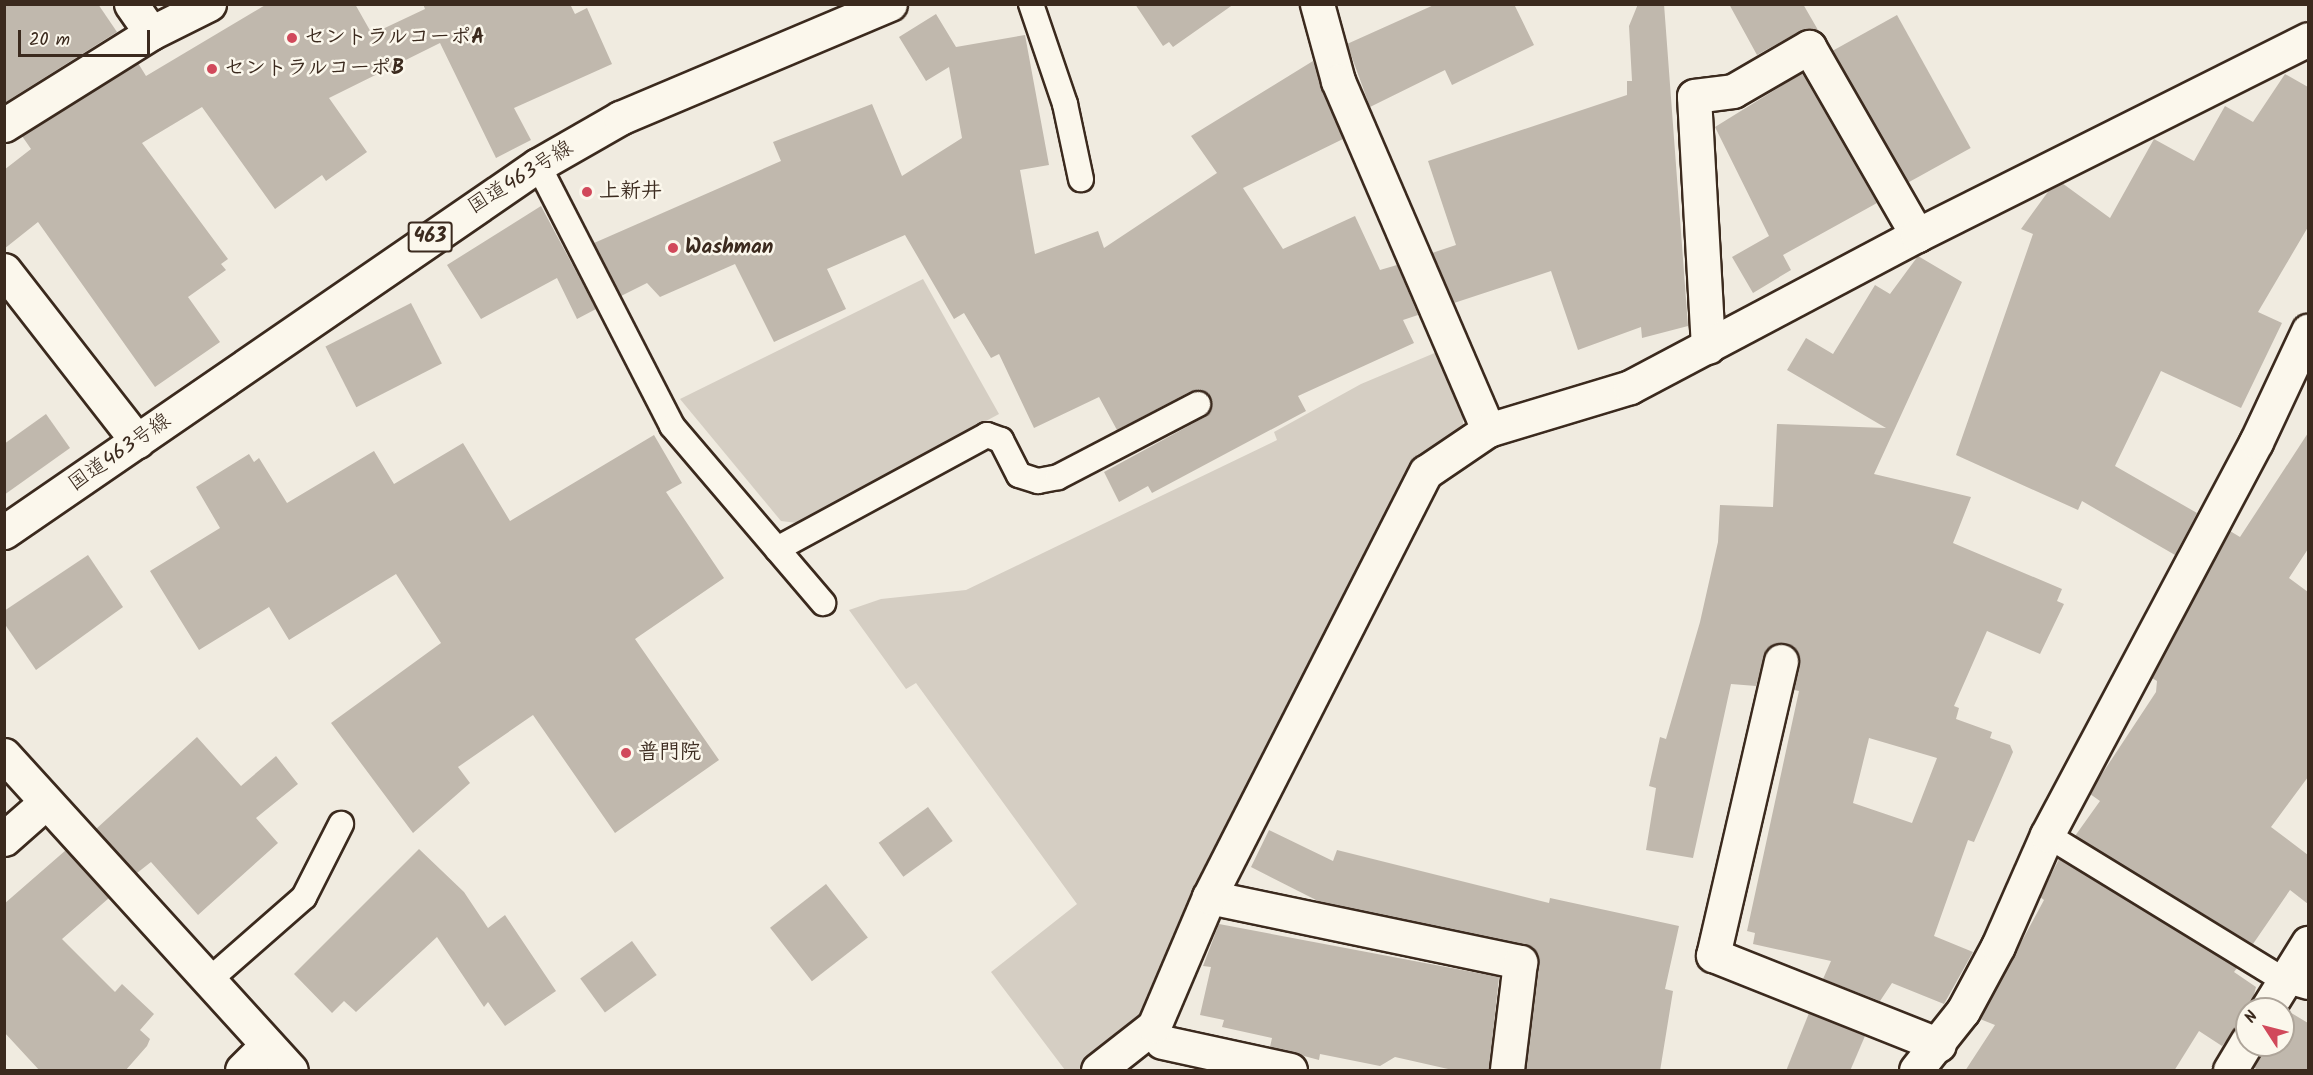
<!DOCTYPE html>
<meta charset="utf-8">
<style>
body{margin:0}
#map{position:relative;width:2313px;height:1075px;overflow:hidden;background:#f0ebe0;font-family:Kalam,"Klee One",sans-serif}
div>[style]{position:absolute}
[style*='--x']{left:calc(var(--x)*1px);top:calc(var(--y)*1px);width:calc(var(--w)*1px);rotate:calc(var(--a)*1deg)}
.green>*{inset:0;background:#d5cec3}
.building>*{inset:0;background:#c0b8ad;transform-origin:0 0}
.roads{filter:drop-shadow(2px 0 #3b2a1e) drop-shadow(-2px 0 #3b2a1e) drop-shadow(0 2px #3b2a1e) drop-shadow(0 -2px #3b2a1e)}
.service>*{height:24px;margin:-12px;padding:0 12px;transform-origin:12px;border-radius:12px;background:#fbf7ec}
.minor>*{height:33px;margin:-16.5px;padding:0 16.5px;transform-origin:16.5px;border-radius:16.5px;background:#fbf7ec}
.trunk>*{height:33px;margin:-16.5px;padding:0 16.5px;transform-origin:16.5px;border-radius:16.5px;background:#fbf7ec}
.dots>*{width:16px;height:16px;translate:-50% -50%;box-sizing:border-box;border:3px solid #fbf7ec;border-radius:50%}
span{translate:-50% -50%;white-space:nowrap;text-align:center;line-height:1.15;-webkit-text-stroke:5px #fbf7ec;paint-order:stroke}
.shield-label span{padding:2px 4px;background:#fbf7ec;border:2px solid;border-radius:4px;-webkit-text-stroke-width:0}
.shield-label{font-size:20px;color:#3b2a1e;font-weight:700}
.poi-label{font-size:21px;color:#3b2a1e;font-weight:700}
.left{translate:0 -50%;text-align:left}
.street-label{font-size:21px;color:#3b2a1e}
.frame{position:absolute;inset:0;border:6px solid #3b2a1e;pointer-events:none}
.north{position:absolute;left:2235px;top:997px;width:60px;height:60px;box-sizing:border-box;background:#fbf7ec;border:2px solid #aea59a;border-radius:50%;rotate:306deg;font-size:16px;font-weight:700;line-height:24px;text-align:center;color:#3b2a1e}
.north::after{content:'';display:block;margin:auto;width:21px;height:27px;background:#d1495b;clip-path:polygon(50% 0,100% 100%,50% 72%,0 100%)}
.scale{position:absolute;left:18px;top:30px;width:132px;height:27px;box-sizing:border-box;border:3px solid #3b2a1e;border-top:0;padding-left:8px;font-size:18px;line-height:21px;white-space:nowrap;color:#3b2a1e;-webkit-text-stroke:4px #fbf7ec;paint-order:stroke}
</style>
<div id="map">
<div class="green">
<i style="clip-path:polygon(923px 279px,999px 414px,797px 523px,781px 521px,680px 399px)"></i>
<i style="clip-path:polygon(1437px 352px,1463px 408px,1463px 425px,1409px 464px,1348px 601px,1138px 1023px,1079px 1070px,1065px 1070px,991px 972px,1077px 904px,916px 683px,906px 689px,849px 610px,881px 599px,966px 590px,1277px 440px,1274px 432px,1361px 384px)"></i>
</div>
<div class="building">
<i style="clip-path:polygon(4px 4px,98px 4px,117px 32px,4px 103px)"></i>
<i style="clip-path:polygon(267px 4px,355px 4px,372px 34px,425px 9px,423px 4px,570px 4px,575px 14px,587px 8px,612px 64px,514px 108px,531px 140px,496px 158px,440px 43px,329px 98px,367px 152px,326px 181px,322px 175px,275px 209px,202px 107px,142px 143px,228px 259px,221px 264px,226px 270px,188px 297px,220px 342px,155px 387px,38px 222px,4px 249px,4px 170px,31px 149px,22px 136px,138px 63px,146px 76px)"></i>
<i style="clip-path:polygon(1135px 4px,1234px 4px,1173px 47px,1169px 42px,1163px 46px)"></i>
<i style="clip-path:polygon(1436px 4px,1514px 4px,1534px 45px,1452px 85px,1445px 70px,1370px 107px,1347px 44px)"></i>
<i style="clip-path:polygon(1638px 4px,1664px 4px,1688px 326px,1642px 338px,1641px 327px,1578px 350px,1551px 271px,1454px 303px,1432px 253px,1456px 245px,1428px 161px,1627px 95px,1627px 81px,1632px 81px,1629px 26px)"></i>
<i style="clip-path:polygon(1729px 4px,1803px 4px,1818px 30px,1800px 31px,1757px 55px)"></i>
<i style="clip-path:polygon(936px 14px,956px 47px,1025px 35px,1049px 165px,1020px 170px,1035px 254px,1098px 231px,1104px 248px,1217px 173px,1191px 136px,1313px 61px,1343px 139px,1243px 188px,1283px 249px,1355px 216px,1380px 270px,1397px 265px,1418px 315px,1403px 320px,1414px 343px,1298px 396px,1306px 411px,1152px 493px,1148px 486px,1119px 502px,1104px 472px,1205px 417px,1210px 397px,1191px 391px,1117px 430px,1099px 397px,1034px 428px,999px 354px,991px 358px,964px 313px,954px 319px,905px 235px,827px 269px,846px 309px,774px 342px,735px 264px,660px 297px,647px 283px,621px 296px,594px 243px,781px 161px,773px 142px,872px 104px,902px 176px,962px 138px,949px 67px,926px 81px,899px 37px)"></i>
<i style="left:1897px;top:15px;width:152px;height:73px;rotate:61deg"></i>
<i style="clip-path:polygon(1802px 73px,1877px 203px,1783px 255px,1791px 270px,1753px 293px,1732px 257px,1769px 236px,1715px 127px)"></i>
<i style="clip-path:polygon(2285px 74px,2308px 87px,2308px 227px,2258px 312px,2282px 323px,2241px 408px,2161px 371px,2115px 466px,2197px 513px,2175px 555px,2082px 501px,2078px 510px,1956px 455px,2033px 234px,2021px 229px,2050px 189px,2062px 183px,2110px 218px,2154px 139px,2194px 161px,2225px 106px,2253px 122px)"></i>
<i style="clip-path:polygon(541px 206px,596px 309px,577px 319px,557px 278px,481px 319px,447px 265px)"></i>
<i style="clip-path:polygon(evenodd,1918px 256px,1962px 282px,1874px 474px,1971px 497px,1953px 543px,2062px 589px,2057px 601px,2064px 604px,2040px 654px,1987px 631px,1954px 706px,1959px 708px,1956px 719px,1992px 732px,1990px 738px,2010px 745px,2013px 752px,1974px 842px,1968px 840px,1934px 936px,1973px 952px,1944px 1004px,1892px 983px,1880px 1001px,1823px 979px,1831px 961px,1753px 944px,1755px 933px,1747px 931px,1799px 691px,1794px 690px,1799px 656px,1786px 643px,1767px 649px,1756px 686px,1731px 684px,1693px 858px,1646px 850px,1656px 788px,1649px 786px,1660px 737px,1666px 739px,1700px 622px,1718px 542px,1720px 505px,1773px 507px,1777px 424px,1886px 428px,1787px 370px,1806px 338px,1833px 354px,1875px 285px,1890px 294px,1918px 256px,1869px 738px,1937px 758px,1912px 823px,1853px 803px,1869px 738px)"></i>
<i style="left:411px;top:303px;width:68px;height:96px;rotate:63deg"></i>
<i style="clip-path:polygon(46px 414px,70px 448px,4px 495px,4px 444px)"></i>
<i style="clip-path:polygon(2308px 433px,2308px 549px,2289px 578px,2308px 592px,2308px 777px,2271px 827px,2308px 855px,2308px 904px,2290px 890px,2253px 944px,2075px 836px,2100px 801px,2090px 794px,2096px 783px,2156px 692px,2157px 681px,2152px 678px,2230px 531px,2240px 537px)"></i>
<i style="clip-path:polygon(654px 435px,682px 483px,666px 492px,724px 578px,635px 639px,719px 760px,615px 833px,533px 715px,458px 767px,470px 783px,413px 833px,331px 723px,441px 643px,396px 574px,289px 640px,269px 607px,199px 650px,150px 571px,220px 528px,196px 487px,249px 454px,254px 462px,259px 458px,287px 503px,374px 451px,394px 484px,463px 443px,510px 521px)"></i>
<i style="clip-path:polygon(88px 555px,123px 607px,36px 670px,4px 623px,4px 611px)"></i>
<i style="clip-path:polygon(197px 737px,241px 786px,276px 756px,298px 784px,256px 818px,278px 843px,198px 915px,151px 862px,137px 873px,96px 829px)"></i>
<i style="left:928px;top:807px;width:42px;height:61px;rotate:54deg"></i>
<i style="clip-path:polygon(1269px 830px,1333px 861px,1337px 850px,1549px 903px,1550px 898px,1679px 926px,1665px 989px,1673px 991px,1660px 1071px,1526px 1071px,1539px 964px,1532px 948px,1318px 901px,1251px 867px)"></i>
<i style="clip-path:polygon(419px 849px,464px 892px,488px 928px,505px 915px,556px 991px,505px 1026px,488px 1002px,484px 1007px,437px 937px,356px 1012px,344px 1001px,332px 1013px,294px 974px)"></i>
<i style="clip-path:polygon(66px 850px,109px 898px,62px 939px,115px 992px,122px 984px,154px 1014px,140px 1030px,150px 1039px,147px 1046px,125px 1071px,40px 1071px,4px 1032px,4px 904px)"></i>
<i style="clip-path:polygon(2059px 859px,2237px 968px,2234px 972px,2256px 987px,2247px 1023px,2238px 1026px,2222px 1046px,2199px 1031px,2174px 1071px,1965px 1071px,1995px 1025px,1980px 1019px,2044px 900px,2040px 897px)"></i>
<i style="left:826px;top:884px;width:68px;height:71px;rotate:52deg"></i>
<i style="clip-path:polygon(1219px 924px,1499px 977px,1489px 1071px,1457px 1071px,1395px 1057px,1380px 1066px,1320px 1054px,1319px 1060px,1270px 1047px,1272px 1038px,1222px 1027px,1224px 1020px,1200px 1015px,1211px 967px,1203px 966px)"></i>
<i style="left:632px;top:941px;width:42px;height:64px;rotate:54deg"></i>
<i style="clip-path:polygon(2288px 1011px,2308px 1023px,2308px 1071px,2258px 1071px,2254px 1067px,2265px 1045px,2283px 1045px)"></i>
<i style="clip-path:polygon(1809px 1013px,1865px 1036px,1850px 1071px,1786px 1071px)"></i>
</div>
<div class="roads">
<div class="service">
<i style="--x:1031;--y:4;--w:106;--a:71.2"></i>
<i style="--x:1065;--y:104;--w:77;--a:78"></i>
<i style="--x:538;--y:165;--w:293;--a:62.8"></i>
<i style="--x:672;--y:426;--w:233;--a:49.5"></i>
<i style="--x:777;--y:549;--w:239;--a:-28.5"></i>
<i style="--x:987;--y:435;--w:15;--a:20"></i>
<i style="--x:1001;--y:440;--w:39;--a:63"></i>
<i style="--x:1019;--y:475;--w:20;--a:18"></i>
<i style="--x:1038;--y:481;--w:20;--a:-11"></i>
<i style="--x:1058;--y:477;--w:158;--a:-27.5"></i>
<i style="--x:2047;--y:835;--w:278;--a:31.5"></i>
<i style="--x:2284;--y:980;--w:25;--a:16"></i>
<i style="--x:207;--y:982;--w:129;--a:-41.2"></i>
<i style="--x:304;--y:897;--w:82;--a:-63.1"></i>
</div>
<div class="minor">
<i style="--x:131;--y:4;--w:35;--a:55"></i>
<i style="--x:1317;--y:4;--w:80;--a:74.7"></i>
<i style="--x:1338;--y:81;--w:380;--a:66.7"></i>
<i style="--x:4;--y:125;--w:173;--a:-32"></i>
<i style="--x:151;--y:33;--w:65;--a:-26.6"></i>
<i style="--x:4;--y:270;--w:217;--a:52.1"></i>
<i style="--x:1708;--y:347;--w:251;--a:-93.2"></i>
<i style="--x:1694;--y:96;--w:39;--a:-7"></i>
<i style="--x:1733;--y:91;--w:88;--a:-30.1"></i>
<i style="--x:1809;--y:47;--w:217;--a:60.1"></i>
<i style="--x:1781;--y:661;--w:302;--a:103"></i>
<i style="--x:1713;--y:955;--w:243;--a:21.7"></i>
<i style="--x:4;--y:755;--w:426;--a:47.7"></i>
<i style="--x:4;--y:839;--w:55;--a:-41.3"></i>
<i style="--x:1209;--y:897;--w:318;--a:11.8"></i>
<i style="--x:1520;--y:962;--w:109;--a:96.9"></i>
<i style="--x:2267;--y:1009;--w:78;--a:-58.2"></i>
<i style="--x:1162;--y:1042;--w:131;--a:12.3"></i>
<i style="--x:242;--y:1070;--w:34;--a:-45"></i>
<i style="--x:1098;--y:1070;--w:71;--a:-38.2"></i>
<i style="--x:1154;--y:1026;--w:140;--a:-66.9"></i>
<i style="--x:1209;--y:897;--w:477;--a:-63"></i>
<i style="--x:1426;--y:472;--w:75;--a:-34.1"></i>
<i style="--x:1488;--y:430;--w:148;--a:-16.8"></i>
<i style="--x:1630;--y:387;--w:325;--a:-27.9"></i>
<i style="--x:1917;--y:235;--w:437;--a:-26.6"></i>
<i style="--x:1916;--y:1070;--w:75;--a:-51.5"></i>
<i style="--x:1963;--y:1011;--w:74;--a:-61.7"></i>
<i style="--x:1998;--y:946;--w:121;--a:-66.2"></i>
<i style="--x:2047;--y:835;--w:445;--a:-62"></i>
<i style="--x:2256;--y:442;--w:123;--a:-64.9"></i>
<i style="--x:2230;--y:1070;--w:33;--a:-59"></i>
</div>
<div class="trunk">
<i style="--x:4;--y:532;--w:648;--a:-34.5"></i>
<i style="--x:538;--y:165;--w:95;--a:-29.8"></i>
<i style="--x:620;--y:118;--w:293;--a:-22.9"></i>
</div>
</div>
<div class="dots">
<i style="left:292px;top:38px;background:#d1495b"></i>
<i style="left:212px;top:69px;background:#d1495b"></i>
<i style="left:587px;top:192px;background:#d1495b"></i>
<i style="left:673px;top:248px;background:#d1495b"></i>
<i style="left:626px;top:753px;background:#d1495b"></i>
</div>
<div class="shield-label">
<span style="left:430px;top:237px">463</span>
</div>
<div class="poi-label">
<span class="left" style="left:304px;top:38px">セントラルコーポA</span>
<span class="left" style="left:224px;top:69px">セントラルコーポB</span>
<span class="left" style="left:599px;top:192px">上新井</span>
<span class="left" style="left:685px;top:248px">Washman</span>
<span class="left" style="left:638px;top:753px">普門院</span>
</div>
<div class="street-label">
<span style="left:521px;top:178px;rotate:-32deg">国道463号線</span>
<span style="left:120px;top:453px;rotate:-35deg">国道463号線</span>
</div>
<div class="frame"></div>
<div class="north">N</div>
<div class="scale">20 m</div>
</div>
